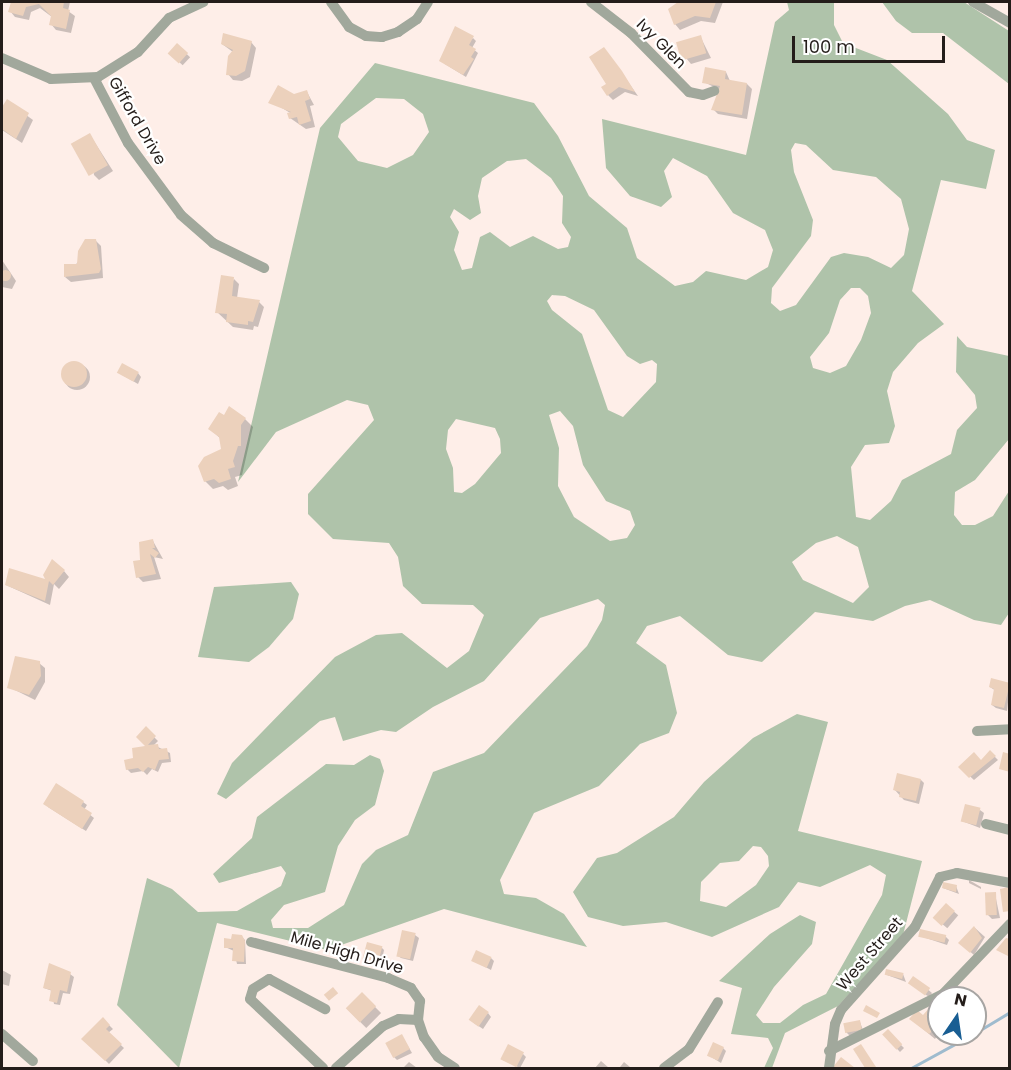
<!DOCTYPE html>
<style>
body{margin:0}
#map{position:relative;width:1011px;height:1070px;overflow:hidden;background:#feeee8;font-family:Poppins,sans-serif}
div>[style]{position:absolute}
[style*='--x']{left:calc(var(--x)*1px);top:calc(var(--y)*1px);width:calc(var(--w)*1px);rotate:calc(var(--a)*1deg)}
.forest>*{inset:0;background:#afc3aa}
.shadow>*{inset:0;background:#0003;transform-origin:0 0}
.round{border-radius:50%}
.stream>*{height:3px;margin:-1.5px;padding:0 1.5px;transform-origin:1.5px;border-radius:1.5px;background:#9fbbce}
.building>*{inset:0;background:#ecd1bc;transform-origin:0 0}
.minor>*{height:10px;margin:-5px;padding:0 5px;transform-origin:5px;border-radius:5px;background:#a1a89c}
span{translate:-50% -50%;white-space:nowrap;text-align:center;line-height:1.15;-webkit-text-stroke:4.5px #fff;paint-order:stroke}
.street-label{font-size:16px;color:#241d1a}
.frame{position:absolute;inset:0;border:3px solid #241d1a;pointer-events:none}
.north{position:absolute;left:927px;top:986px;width:60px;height:60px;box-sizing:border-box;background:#fff;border:2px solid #a7a5a3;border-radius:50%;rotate:13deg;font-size:16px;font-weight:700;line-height:24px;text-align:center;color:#241d1a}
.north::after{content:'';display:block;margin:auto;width:21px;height:27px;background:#195e93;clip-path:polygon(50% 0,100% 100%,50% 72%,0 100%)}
.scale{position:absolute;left:792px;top:36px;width:153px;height:27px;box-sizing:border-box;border:3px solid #241d1a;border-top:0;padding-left:8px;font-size:18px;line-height:21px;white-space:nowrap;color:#241d1a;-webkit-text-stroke:4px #fff;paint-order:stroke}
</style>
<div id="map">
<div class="forest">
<i style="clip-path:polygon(evenodd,787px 2px,834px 2px,834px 25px,843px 43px,887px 60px,948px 114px,967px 140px,995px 150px,986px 189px,941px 180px,912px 291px,944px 324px,918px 343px,893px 372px,887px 391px,895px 426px,889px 443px,865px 445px,851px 467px,856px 517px,870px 520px,891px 501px,902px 480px,951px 454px,957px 430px,977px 408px,975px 395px,956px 372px,957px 336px,967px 347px,1009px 356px,1009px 439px,975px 480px,955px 492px,954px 515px,962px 525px,975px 525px,993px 516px,1009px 491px,1009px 613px,1001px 625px,974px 620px,930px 600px,905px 606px,873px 621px,815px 612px,762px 662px,728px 655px,680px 616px,647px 626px,636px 643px,666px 665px,677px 713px,669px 733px,640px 744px,599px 786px,534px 813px,500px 880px,504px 894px,536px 898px,564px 914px,587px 947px,444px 909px,327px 950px,217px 923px,179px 1068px,117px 1005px,147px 878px,172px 889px,198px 912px,237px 911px,281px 886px,286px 873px,281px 866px,219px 883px,213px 874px,252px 838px,257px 817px,326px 764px,354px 765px,370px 755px,380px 759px,384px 771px,375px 805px,355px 820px,338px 846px,325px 892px,284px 905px,271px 920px,273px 928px,308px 928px,344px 905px,362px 864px,376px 850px,408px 835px,433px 772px,484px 753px,587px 646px,602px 620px,605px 605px,598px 599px,540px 618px,484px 681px,433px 707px,396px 732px,381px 730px,343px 741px,335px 717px,320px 721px,226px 799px,217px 794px,232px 763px,335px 657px,376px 635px,402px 633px,447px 668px,469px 651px,484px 615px,473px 605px,422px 604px,403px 586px,398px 557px,389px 543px,333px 539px,308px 514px,308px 494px,374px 420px,368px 405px,347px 400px,276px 432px,238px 482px,320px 128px,375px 63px,534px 103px,558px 136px,589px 196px,627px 228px,637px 258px,675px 286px,693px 282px,706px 271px,746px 280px,768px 267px,773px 250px,765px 230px,733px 213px,707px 176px,673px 158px,664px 171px,672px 197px,661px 207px,630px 196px,606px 168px,602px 119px,746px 155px,775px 22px,789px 10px,787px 2px,376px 98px,404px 99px,423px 114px,429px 132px,413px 155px,387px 168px,358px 161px,338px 137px,341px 124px,376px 98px,787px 2px,795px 143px,806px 145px,833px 170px,876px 177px,901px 199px,909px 229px,904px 255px,891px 268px,868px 257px,844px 253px,831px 257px,796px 305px,780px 311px,771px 303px,772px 288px,811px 236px,813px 220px,794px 172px,791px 150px,795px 143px,787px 2px,526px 159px,551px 178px,563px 196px,562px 223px,571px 237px,568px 247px,558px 249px,533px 236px,510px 247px,490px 232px,480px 237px,472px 268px,462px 270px,454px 250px,459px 232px,450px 217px,454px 209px,470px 220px,481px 213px,478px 196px,482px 178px,507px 161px,526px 159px,787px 2px,851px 288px,860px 288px,868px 296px,871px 313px,861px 340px,846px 366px,830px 373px,813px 368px,810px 357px,829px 333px,840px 300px,851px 288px,787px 2px,552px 295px,565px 296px,594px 310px,627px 356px,640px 364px,652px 360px,657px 364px,656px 382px,623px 417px,608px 410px,582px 334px,552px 310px,547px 301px,552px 295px,787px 2px,560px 411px,573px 426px,583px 465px,606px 501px,630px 511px,635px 525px,627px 538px,610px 541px,574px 517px,558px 486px,559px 448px,549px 415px,560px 411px,787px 2px,456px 419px,495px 428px,500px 439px,501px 453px,475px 484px,462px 493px,454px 492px,453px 468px,446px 449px,448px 430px,456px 419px,787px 2px,837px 536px,858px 547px,869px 587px,853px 603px,803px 580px,792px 562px,816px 543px,837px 536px)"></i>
<i style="clip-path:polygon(882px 2px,964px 2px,1009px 31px,1009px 84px,943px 33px,912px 33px,896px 21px)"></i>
<i style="clip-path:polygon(291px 582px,299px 594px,293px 619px,269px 647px,249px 662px,198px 657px,214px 587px)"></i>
<i style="clip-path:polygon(evenodd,797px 714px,828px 722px,798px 831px,922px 861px,903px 935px,838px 1006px,785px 1033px,772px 1068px,764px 1068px,773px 1048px,768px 1038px,731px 1034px,742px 988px,719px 981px,770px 934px,800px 915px,816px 922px,812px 944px,774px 987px,756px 1015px,763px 1023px,780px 1023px,803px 1005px,826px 994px,882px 895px,886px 875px,870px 865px,820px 887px,798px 882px,779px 907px,712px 937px,666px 922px,623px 926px,588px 917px,573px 892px,597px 858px,617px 853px,674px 817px,704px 782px,753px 738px,797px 714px,753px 846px,761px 847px,768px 856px,769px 866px,756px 885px,726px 907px,700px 901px,701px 882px,720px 863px,739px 861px,753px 846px)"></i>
</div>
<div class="shadow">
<i style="clip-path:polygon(15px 2px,70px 2px,68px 11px,75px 16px,71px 33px,56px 30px,51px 24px,52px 17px,40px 8px,31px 12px,29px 20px,15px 17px,10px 11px)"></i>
<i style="clip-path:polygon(680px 2px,723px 2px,715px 23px,701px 21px,680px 30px,675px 24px)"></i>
<i style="clip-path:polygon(700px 36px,711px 58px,691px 64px,686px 58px)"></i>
<i style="clip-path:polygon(473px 38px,476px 41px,472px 48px,478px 53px,466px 77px,445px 64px)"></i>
<i style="clip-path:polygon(251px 42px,256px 48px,250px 77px,242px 81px,233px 80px,228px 74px,233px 52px,222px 44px)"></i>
<i style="left:177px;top:45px;width:18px;height:11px;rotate:43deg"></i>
<i style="clip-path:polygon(609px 55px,638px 96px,625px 92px,613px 100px,608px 95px)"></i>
<i style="clip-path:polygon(726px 72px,730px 81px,747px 84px,752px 89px,747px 119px,718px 114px,713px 109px,720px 90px,704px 82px)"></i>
<i style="clip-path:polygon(307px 92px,314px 105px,310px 106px,315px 127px,306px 129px,290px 118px,292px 114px,277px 105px)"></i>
<i style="clip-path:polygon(7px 101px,33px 120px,22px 143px,2px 130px,2px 109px)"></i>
<i style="clip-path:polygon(90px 135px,113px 171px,99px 180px,94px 175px)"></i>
<i style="clip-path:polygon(96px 241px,101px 246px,103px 278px,71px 282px,65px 277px)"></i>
<i style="clip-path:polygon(2px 260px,16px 281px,12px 289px,2px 287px)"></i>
<i style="clip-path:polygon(234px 279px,239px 284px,237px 298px,259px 302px,264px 307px,258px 327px,254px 326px,253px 330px,233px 327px,217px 312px)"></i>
<i class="round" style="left:64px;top:364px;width:26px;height:26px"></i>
<i style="clip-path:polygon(119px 373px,138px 373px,141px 377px,138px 384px)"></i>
<i style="clip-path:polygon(224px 417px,245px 419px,253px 427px,242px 475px,235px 477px,238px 486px,228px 490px,223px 486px,213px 489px,205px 481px,223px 450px,221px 439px,210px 429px)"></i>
<i style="clip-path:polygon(153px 541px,163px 559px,154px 557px,161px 579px,143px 582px,138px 577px)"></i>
<i style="clip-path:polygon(64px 571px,69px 577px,59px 589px,54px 584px,50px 605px,6px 585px,48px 581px)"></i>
<i style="clip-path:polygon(39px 663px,45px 668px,45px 682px,35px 700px,9px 687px)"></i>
<i style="clip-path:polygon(1010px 685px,1007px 711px,996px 708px,992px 705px,996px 691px,990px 687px)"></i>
<i style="clip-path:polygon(146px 729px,158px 741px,154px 745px,170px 753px,171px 762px,162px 763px,158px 772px,152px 769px,147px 775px,143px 771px,131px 773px,127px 769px,148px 747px)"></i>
<i style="clip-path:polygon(990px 752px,998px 760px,974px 780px,961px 768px,981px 762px)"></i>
<i style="clip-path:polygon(921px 780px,924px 783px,919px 804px,904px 800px,894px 789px)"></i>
<i style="clip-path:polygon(83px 802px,87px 805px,84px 810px,94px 818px,86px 831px,48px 807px)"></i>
<i style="clip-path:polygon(980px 810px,984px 813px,980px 828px,962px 821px)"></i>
<i style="clip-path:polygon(969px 880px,981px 887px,981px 889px,969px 883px)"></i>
<i style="clip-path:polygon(956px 886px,959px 894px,943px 888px)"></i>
<i style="clip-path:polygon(995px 894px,1000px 918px,992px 919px,988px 915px)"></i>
<i style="left:946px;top:905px;width:16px;height:17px;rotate:40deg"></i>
<i style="clip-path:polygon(975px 928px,985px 937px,974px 955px,960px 943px)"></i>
<i style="clip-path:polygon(415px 935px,419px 938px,413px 961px,401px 958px,397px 955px)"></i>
<i style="clip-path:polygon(920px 936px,945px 936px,949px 940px,947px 945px)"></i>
<i style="clip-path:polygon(242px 937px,245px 940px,246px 964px,237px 964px,234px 951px,225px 947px,226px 940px)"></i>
<i style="clip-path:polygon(381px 947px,384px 950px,381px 965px,364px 958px)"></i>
<i style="clip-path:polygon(491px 958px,494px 961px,491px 970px,474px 961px)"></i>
<i style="clip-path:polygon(2px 970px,11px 975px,9px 986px,2px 984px)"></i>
<i style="clip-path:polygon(70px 974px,74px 977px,70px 994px,63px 993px,60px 1005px,54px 1004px,52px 992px,47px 991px,58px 993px,44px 988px)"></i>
<i style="clip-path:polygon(903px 974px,906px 982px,887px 975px)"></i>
<i style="clip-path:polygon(914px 978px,932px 993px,929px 997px,914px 986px)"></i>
<i style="left:362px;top:994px;width:27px;height:21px;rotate:45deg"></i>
<i style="clip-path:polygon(488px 1013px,491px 1017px,483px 1029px,474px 1023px)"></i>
<i style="clip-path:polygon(939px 1016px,939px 1033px,935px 1039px,917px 1024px,924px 1017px)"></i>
<i style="clip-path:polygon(103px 1019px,113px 1029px,108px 1033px,124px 1048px,109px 1064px,84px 1039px)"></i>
<i style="clip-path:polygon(860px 1022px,864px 1033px,850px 1036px,846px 1032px)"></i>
<i style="clip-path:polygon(887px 1031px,904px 1048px,900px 1052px,884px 1035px)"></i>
<i style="clip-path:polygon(402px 1036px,412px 1053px,397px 1060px,394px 1057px)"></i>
<i style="clip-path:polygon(723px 1048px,726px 1051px,721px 1063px,708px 1055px)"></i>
<i style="clip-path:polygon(523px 1054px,526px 1057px,520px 1068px,501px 1059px)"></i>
<i style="clip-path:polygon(601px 1061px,609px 1068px,595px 1068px)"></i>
<i style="clip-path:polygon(409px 1062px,417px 1068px,403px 1068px)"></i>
<i style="clip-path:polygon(624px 1062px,630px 1067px,629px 1068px,620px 1067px)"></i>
</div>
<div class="stream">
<i style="--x:975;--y:1033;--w:41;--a:-31"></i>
<i style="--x:911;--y:1068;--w:71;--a:-28.7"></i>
</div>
<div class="building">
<i style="clip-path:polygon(11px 2px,64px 2px,63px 8px,70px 10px,66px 29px,49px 25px,51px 16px,39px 4px,26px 7px,23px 16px,8px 12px)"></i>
<i style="clip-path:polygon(678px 2px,716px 2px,710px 18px,695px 16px,674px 25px,668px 9px)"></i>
<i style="clip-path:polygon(455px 26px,474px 36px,469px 45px,476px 49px,471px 57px,474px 59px,463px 75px,439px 61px)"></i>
<i style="clip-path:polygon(223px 33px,252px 41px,245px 71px,236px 76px,226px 75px,228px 56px,233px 50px,221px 44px)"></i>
<i style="left:701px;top:35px;width:19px;height:26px;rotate:74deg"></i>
<i style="left:177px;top:43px;width:15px;height:14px;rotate:42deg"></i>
<i style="clip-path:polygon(604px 47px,622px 71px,635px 92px,619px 87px,607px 96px,601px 87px,606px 84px,589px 57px)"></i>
<i style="clip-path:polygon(705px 67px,726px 71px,725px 79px,747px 83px,742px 115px,711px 110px,720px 86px,702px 83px)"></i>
<i style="clip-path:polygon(278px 85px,294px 94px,307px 90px,310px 99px,305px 101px,311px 121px,299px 125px,297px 117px,289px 119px,287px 113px,291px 112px,268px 103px)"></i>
<i style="clip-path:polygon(7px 99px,29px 113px,16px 139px,2px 129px,2px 107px)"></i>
<i style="left:90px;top:133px;width:37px;height:22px;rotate:61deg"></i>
<i style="clip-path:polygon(85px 239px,96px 239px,101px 269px,99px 273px,64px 277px,64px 264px,77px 264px,78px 251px)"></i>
<i class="round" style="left:-0.5px;top:269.5px;width:11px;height:11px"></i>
<i style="clip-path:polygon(221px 275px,234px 277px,232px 296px,260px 300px,253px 322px,248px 321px,248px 325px,226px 322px,227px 314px,215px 313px)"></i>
<i class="round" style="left:61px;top:361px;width:26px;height:26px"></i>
<i style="left:122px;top:363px;width:19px;height:11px;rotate:28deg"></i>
<i style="clip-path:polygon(229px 406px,246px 418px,241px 425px,241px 446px,238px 446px,233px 461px,235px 467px,228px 469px,231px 479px,219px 483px,214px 479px,204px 482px,198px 466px,204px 457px,221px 449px,219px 437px,208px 429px,219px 412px,224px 415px)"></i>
<i style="clip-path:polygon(153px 539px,155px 548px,152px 548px,159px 553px,155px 558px,150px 554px,156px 574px,136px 578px,133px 561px,140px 560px,139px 542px)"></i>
<i style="clip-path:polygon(52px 559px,65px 570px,53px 585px,49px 581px,45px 601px,5px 585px,9px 568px,45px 579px,43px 575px)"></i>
<i style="clip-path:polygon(15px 656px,40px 661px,41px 676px,29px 695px,7px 688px)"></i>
<i style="clip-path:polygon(991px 678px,1010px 683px,1004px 708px,991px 705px,994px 689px,989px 687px)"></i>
<i style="clip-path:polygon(146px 726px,156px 736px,148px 745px,158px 744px,159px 749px,167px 748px,169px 759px,159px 760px,155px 770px,148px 767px,143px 772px,138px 768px,126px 770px,124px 760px,133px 758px,132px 748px,145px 746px,136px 737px)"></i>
<i style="clip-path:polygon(990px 750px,996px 756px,969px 778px,958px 767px,974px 752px,981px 760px)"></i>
<i style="clip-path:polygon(1003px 752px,1010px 754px,1010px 772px,999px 769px)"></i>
<i style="clip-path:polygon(897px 773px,921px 779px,916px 801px,899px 797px,900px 792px,893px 790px)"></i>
<i style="clip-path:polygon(56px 783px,84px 801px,81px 806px,92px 813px,82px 829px,43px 804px)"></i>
<i style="left:965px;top:804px;width:16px;height:18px;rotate:14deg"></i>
<i style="clip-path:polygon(943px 882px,957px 885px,956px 892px,942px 888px)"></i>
<i style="clip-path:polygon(1009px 887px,1010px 911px,1003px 912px,1000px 889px)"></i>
<i style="left:996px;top:892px;width:23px;height:11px;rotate:88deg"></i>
<i style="left:946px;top:903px;width:12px;height:20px;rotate:42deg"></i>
<i style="clip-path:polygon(974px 926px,982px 938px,970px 953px,958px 943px)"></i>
<i style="left:920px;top:929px;width:27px;height:8px;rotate:13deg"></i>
<i style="left:402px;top:930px;width:14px;height:27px;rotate:12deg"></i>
<i style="clip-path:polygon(232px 934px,242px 935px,245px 941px,244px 962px,232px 961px,233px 948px,224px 948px,224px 938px,231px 939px)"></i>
<i style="clip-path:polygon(1006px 938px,1010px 939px,1010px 957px,996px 950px)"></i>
<i style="left:367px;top:942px;width:16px;height:17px;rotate:15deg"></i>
<i style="left:476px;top:950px;width:17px;height:12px;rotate:24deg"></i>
<i style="clip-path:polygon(49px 963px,71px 972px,67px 992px,60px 990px,57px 1003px,49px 1001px,51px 990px,43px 988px)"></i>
<i style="left:886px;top:969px;width:18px;height:6px;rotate:13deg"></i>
<i style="left:913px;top:976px;width:21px;height:9px;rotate:35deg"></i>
<i style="left:333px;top:987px;width:8px;height:12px;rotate:50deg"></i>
<i style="left:362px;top:992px;width:20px;height:23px;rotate:45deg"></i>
<i style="left:479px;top:1005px;width:12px;height:18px;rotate:35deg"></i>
<i style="clip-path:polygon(866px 1005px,880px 1013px,877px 1018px,863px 1011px)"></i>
<i style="clip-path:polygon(930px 1007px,939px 1014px,939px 1025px,929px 1034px,909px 1019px,917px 1010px,923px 1015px)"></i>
<i style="clip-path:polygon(103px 1017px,110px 1025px,106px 1029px,122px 1044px,105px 1061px,81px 1039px)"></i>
<i style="left:860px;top:1020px;width:10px;height:17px;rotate:79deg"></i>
<i style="left:888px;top:1029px;width:21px;height:8px;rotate:47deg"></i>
<i style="left:402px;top:1034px;width:17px;height:19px;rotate:62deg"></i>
<i style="left:713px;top:1042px;width:12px;height:15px;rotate:24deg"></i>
<i style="left:508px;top:1044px;width:18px;height:17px;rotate:27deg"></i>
<i style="clip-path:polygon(861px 1044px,876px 1067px,873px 1068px,865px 1068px,853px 1049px)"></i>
<i style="clip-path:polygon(841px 1057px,855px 1068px,833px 1067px)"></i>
</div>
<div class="minor">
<i style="--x:331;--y:2;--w:31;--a:54"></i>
<i style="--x:349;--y:27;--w:19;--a:28"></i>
<i style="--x:366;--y:36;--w:16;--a:4"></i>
<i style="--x:382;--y:37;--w:17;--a:-17"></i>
<i style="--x:398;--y:32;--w:23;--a:-34"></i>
<i style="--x:417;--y:19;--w:20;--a:-57"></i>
<i style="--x:591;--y:2;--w:51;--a:37.8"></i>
<i style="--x:631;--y:33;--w:83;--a:45.5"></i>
<i style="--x:689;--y:92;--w:14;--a:12"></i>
<i style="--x:703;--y:95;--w:12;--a:-20"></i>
<i style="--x:973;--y:2;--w:43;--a:29.6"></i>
<i style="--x:2;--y:58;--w:53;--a:23.2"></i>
<i style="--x:51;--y:79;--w:47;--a:-2.4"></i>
<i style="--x:98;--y:77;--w:47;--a:-32"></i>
<i style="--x:138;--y:52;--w:46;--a:-47.6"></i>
<i style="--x:169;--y:18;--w:38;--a:-25"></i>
<i style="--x:94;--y:78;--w:73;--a:62.4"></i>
<i style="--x:128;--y:143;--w:89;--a:53.6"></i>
<i style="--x:181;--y:215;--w:43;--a:41.2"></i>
<i style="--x:213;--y:243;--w:57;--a:26.1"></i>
<i style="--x:977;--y:731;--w:33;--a:-3"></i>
<i style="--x:986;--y:824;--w:25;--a:14"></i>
<i style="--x:251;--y:942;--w:142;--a:14.7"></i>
<i style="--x:388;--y:978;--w:25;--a:23"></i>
<i style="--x:411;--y:988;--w:16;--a:55"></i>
<i style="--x:420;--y:1001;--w:19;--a:96"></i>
<i style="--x:418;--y:1020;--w:18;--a:71"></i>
<i style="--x:424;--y:1037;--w:24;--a:55"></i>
<i style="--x:438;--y:1057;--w:20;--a:33"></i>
<i style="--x:2;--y:1034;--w:41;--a:41.1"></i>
<i style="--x:829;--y:1051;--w:127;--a:-26.6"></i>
<i style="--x:943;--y:994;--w:97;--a:-46.3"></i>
<i style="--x:323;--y:1068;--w:100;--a:-136.6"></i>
<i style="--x:250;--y:999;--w:10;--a:-73"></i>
<i style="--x:253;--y:989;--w:19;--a:-32"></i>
<i style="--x:269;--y:979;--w:64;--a:28.2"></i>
<i style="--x:336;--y:1068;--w:63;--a:-41.8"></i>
<i style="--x:383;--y:1026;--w:17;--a:-24"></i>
<i style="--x:399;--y:1019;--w:19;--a:3"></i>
<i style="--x:664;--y:1068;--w:31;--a:-37"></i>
<i style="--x:689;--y:1049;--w:55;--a:-58.3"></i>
<i style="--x:829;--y:1068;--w:44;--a:-82.2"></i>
<i style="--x:835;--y:1024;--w:15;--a:-67"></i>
<i style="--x:841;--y:1010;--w:111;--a:-48.3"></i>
<i style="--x:915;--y:927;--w:56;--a:-63.4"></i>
<i style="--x:940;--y:877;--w:17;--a:-13"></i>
<i style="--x:957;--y:873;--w:54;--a:10.7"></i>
</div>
<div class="street-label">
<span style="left:661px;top:44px;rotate:45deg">Ivy Glen</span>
<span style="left:137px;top:121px;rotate:60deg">Gifford Drive</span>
<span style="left:347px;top:953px;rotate:16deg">Mile High Drive</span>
<span style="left:870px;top:954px;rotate:-49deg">West Street</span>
</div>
<div class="frame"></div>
<div class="north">N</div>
<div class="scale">100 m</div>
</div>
